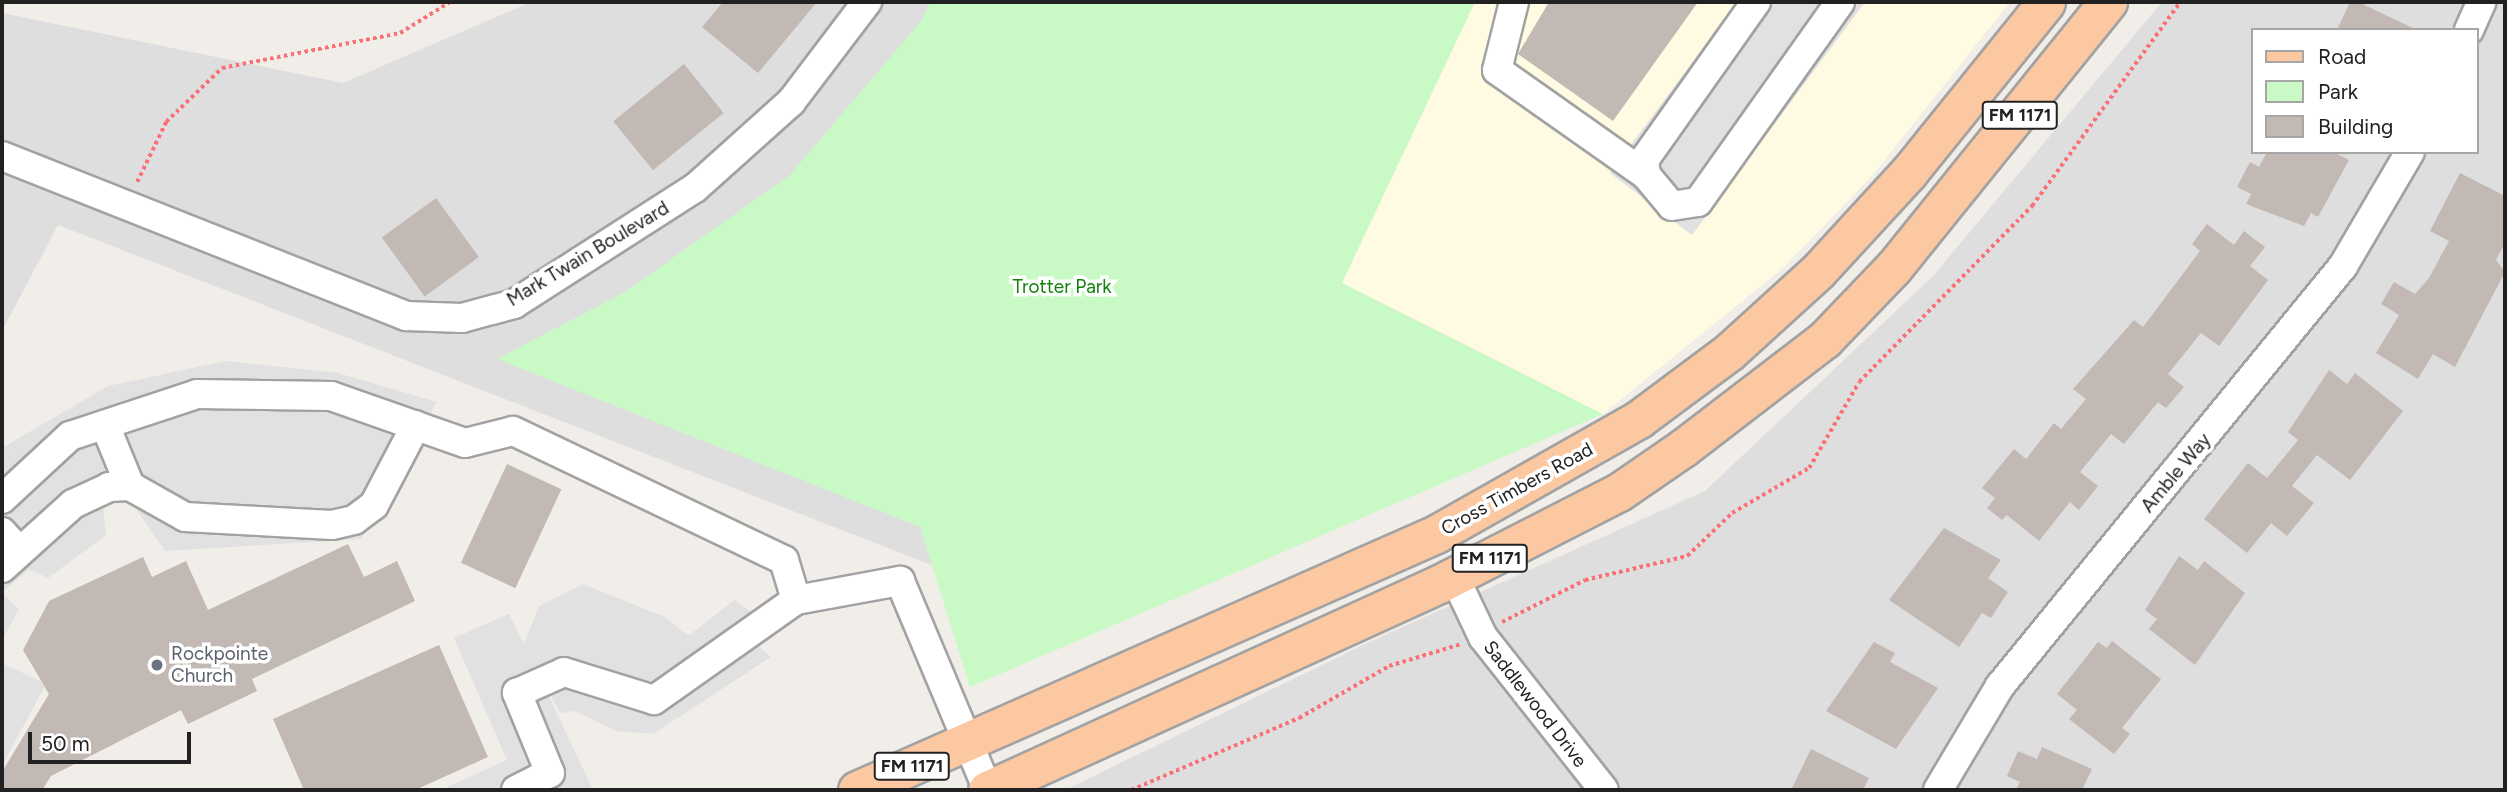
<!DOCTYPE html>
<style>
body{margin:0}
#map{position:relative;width:2507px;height:792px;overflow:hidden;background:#f1ede8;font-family:Figtree,sans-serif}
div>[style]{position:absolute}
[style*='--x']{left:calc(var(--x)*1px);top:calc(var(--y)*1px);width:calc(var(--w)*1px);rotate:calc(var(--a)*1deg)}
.residential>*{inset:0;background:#dfdede}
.education>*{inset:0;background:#fffbe3}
.park>*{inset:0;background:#c9fac6}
.parking>*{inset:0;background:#e1e1e1}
.building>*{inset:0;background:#c2b8b4;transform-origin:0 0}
.path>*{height:3.5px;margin-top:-1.75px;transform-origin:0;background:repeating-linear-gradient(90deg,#fa7075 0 3.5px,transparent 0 7px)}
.roads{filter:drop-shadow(2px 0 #a2a2a2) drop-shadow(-2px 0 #a2a2a2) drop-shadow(0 2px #a2a2a2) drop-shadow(0 -2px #a2a2a2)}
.minor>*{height:28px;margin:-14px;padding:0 14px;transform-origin:14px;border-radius:14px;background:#fff}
.major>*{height:37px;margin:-18.5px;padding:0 18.5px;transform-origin:18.5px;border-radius:18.5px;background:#fcc8a2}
.dots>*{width:19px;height:19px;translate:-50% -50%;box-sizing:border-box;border:4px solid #fff;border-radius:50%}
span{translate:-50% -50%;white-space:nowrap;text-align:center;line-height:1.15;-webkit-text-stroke:7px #fff;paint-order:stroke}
.shield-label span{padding:2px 5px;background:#fff;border:2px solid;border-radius:5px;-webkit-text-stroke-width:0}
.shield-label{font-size:18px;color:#212121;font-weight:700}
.street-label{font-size:19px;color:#212121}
.park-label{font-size:19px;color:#13820c}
.worship-label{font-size:19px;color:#5b616d}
.left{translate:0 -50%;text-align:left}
.frame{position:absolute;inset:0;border:4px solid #212121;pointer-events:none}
.legend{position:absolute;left:2251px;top:28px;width:228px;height:126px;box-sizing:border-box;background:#fff;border:2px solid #a6a6a6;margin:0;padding:9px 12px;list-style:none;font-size:21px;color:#212121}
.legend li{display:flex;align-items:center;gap:14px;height:35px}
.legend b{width:35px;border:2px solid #a6a6a6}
.scale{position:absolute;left:28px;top:732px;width:163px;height:32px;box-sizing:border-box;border:4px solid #212121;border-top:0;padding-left:9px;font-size:21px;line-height:24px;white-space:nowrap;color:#212121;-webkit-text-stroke:5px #fff;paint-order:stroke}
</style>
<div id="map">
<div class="residential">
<i style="clip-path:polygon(531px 2px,1475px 2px,947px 571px,58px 225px,2px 331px,2px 13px,343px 83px)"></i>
<i style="clip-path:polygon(evenodd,2162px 2px,2505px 2px,2505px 790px,1065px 790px,1365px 644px,1705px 491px,1933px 276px,2162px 2px,2253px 30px,2477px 30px,2477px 152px,2253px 152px,2253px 30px)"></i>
</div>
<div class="education">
<i style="clip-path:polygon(1475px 2px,2010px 2px,1872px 176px,1782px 269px,1603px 414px,1337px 292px)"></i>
</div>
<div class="park">
<i style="clip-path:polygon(930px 2px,1475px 2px,1342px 283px,1603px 414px,970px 687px,920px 527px,497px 359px,625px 292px,790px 175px,922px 20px)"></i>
</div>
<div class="parking">
<i style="clip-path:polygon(1737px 2px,1865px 2px,1692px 235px,1610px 173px)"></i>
<i style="clip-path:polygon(226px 361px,338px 373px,437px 402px,361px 539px,165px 551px,128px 497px,103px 506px,106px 535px,48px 578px,29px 569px,2px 593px,19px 609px,2px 640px,2px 448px,108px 386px)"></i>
<i style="clip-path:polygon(583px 584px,665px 617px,688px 636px,735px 600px,773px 629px,754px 642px,771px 657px,653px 734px,617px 731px,575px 711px,560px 713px,535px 667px,593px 790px,441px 790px,507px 760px,454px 638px,509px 614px,524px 644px,539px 606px)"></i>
<i style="clip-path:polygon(2px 663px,46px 684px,4px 762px,2px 760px)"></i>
</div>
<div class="building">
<i style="clip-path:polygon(723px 2px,817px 2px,758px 73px,702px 27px)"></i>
<i style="clip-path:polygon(1549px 2px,1698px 2px,1613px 121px,1518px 54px)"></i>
<i style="clip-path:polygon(2350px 2px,2358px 2px,2417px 30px,2337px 30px)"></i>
<i style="left:684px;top:64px;width:63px;height:91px;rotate:51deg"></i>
<i style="clip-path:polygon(2267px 152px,2333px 152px,2349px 160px,2318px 217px,2311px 213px,2304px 226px,2246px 204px,2251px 194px,2237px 187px,2250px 162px,2259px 167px)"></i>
<i style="clip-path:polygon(2460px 173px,2505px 196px,2505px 243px,2496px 260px,2505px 272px,2455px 367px,2433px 354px,2418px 379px,2376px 353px,2399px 315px,2381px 304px,2394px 282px,2415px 294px,2429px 278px,2449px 241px,2430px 231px)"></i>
<i style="left:436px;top:198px;width:73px;height:67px;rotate:54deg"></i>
<i style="clip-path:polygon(2207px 224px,2234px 245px,2244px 231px,2265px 247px,2250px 266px,2268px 280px,2219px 346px,2201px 333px,2168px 374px,2184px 387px,2166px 408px,2158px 402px,2124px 444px,2111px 434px,2080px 472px,2098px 486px,2079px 510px,2070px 502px,2039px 541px,2007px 515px,2002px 520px,1987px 508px,1995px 498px,1982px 488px,2014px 449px,2026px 459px,2054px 423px,2061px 429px,2086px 399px,2073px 389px,2134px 320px,2143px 327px,2200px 251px,2192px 244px)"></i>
<i style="clip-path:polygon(2329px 370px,2347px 384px,2355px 373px,2403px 411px,2350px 480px,2317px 455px,2292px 486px,2314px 503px,2287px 536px,2271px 523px,2247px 553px,2204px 519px,2248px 463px,2267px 478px,2298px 440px,2288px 432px)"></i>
<i style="left:507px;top:464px;width:60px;height:109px;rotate:25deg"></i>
<i style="clip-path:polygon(1944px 528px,2001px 560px,1988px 578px,2008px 592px,1991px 618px,1982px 613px,1959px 647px,1889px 600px)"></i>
<i style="clip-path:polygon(348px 544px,364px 577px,397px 561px,415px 601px,252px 679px,257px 691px,188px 724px,181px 710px,51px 776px,42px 790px,2px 790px,2px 772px,49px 694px,23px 650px,49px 601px,143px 557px,152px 577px,186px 561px,208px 610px)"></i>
<i style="clip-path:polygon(2179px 556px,2198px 570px,2204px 561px,2245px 593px,2195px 665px,2149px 629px,2157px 619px,2145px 610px)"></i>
<i style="clip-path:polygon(2112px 641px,2161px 679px,2122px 728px,2130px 734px,2114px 754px,2069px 719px,2077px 710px,2057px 694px,2098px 642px,2107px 648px)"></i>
<i style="clip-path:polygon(1874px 642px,1895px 653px,1890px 662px,1938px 688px,1896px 749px,1826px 711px)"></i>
<i style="clip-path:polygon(439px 645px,488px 757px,415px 790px,304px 790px,273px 719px)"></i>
<i style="clip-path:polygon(2042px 747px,2092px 769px,2082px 790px,2016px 790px,2020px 782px,2007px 776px,2018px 751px,2037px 759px)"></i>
<i style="clip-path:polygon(1811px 749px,1869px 778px,1863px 790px,1791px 790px)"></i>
</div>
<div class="path">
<i style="--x:137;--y:182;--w:67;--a:-64.2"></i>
<i style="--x:166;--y:122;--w:78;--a:-44"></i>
<i style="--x:222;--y:68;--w:181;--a:-11.1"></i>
<i style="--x:400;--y:33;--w:59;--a:-31.8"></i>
<i style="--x:1502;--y:622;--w:93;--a:-26.8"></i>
<i style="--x:1585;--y:580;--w:105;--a:-13.2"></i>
<i style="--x:1687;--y:556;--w:62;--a:-43.7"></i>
<i style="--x:1732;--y:513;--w:89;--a:-30.3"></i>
<i style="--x:1809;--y:468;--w:99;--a:-59.8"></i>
<i style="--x:1859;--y:382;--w:247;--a:-45.5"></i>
<i style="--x:2032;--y:206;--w:252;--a:-54"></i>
<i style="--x:1131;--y:790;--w:183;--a:-23.2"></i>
<i style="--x:1299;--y:718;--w:104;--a:-30"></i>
<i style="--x:1389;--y:666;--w:75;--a:-17"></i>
</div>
<div class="roads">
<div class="minor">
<i style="--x:1514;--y:2;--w:70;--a:104"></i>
<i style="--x:1497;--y:70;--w:182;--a:35.2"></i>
<i style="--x:1756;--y:2;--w:194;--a:125.3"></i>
<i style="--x:1644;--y:160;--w:15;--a:82"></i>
<i style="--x:1646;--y:175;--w:40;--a:50"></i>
<i style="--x:1672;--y:206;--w:26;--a:-9"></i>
<i style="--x:1698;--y:202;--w:245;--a:-54.6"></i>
<i style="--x:2469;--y:30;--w:30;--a:-66"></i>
<i style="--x:2;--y:156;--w:435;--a:21.6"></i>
<i style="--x:406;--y:316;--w:56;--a:2"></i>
<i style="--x:462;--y:318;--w:54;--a:-15.1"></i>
<i style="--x:514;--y:304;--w:215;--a:-32.7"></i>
<i style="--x:695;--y:188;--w:129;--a:-41.9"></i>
<i style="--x:791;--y:102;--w:126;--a:-52.8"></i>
<i style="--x:105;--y:425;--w:66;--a:67.7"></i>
<i style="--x:2;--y:499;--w:93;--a:-42.8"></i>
<i style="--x:70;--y:436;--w:134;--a:-18.3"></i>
<i style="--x:197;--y:394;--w:134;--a:0.9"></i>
<i style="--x:331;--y:396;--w:142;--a:19.3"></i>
<i style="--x:465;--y:443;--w:49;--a:-14"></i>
<i style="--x:513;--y:431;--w:300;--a:25.5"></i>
<i style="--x:784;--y:560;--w:42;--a:73.3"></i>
<i style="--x:796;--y:600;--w:106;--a:-10.4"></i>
<i style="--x:900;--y:581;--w:227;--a:67.2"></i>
<i style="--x:2;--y:532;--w:24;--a:48"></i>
<i style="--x:2;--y:568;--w:96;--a:-42"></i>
<i style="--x:73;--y:504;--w:40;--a:-25"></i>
<i style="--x:109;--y:487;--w:21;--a:-3"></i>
<i style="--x:130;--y:486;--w:63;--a:29.4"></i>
<i style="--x:185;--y:517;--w:147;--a:3.1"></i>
<i style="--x:332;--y:525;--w:23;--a:-13"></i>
<i style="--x:354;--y:520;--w:25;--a:-37"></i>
<i style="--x:374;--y:505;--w:90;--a:-62.3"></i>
<i style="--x:1454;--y:576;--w:68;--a:64.6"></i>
<i style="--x:1483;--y:637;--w:195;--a:51.7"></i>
<i style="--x:516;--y:790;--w:38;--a:-27"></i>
<i style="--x:550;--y:773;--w:87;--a:-112.4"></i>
<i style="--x:517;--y:693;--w:51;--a:-24.1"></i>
<i style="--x:564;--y:672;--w:94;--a:17.3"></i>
<i style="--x:654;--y:700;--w:174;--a:-35.2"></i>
<i style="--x:1938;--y:790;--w:121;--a:-59.2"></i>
<i style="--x:2000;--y:686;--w:542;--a:-50.76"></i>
<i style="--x:2343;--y:266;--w:132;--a:-59.6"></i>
</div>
<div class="major">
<i style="--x:857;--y:790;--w:633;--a:-23.85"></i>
<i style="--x:1436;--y:534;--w:233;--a:-29.5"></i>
<i style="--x:1639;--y:419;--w:112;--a:-36.7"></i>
<i style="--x:1729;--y:352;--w:120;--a:-42.3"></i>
<i style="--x:1818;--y:271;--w:134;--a:-47.4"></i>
<i style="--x:1909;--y:172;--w:218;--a:-51.1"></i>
<i style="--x:987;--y:790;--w:497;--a:-24.5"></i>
<i style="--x:1439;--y:584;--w:202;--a:-27.1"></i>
<i style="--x:1619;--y:492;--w:78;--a:-34.5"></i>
<i style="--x:1683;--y:448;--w:178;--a:-37.5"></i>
<i style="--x:1824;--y:340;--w:101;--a:-46.2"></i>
<i style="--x:1894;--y:267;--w:341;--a:-51.1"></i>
</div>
</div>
<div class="dots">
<i style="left:157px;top:665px;background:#6b7280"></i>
</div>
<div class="shield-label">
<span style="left:2020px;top:115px">FM 1171</span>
<span style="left:1490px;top:558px">FM 1171</span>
<span style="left:912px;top:766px">FM 1171</span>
</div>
<div class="street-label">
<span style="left:588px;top:254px;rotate:-31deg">Mark Twain Boulevard</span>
<span style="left:2176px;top:473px;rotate:-50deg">Amble Way</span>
<span style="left:1517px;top:489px;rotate:-29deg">Cross Timbers Road</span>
<span style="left:1535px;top:704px;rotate:52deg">Saddlewood Drive</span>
</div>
<div class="park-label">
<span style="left:1062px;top:287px">Trotter Park</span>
</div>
<div class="worship-label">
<span class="left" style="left:171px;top:665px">Rockpointe<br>Church</span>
</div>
<div class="frame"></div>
<ul class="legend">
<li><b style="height:9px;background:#fcc8a2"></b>Road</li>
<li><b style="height:19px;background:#c9fac6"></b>Park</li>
<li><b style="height:19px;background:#c2b8b4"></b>Building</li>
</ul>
<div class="scale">50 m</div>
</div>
